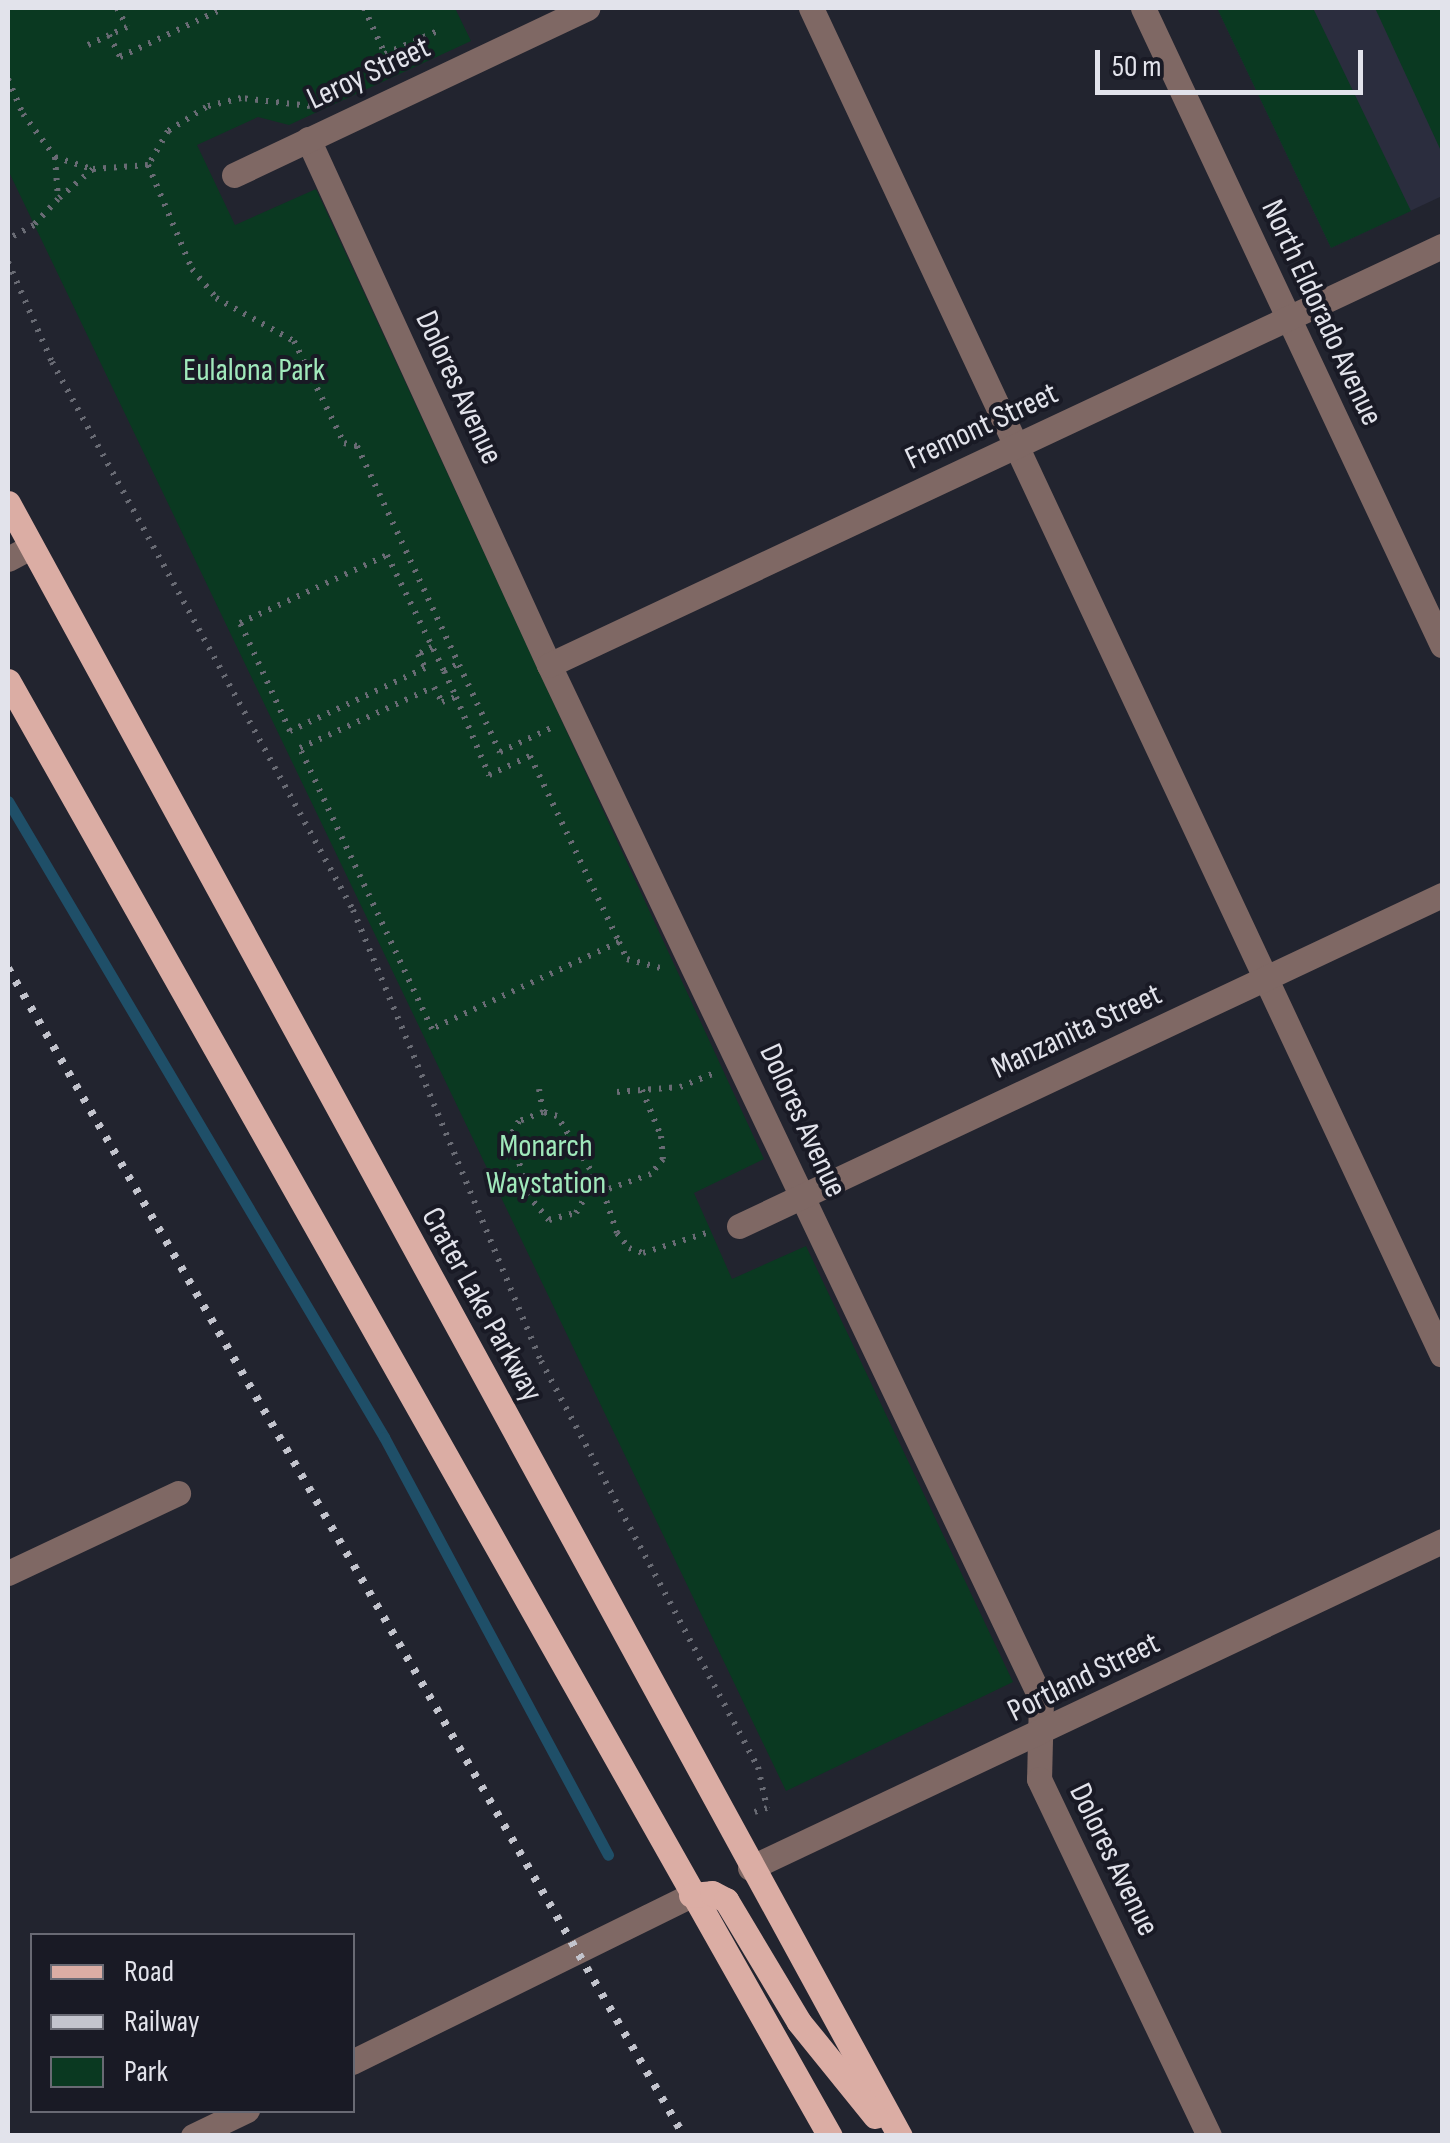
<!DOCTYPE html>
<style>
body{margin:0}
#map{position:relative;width:1450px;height:2143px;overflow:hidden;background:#22242f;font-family:"Sofia Sans Condensed",sans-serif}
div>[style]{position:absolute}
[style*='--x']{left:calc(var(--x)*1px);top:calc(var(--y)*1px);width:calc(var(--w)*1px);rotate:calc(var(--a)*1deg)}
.built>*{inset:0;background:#2b2d3e}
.green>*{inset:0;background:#0a3921}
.stream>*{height:11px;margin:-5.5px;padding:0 5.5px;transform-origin:5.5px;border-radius:5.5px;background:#1f4f68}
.path>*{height:6px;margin-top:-3px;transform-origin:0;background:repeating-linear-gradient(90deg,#696b74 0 2.5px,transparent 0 10.5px)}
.minor>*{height:25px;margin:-12.5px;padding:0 12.5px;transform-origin:12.5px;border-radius:12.5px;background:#7f6864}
.major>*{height:25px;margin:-12.5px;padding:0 12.5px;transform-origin:12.5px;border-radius:12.5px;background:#dbada4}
.rail>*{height:8px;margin-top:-4px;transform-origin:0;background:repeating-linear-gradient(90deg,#c3c4cd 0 5px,transparent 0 15px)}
span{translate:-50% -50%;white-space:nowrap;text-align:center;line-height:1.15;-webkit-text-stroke:8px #191a25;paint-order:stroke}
.street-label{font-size:32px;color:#e2e3eb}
.park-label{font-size:32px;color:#a0e9bb}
.frame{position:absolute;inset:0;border:10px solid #e2e3eb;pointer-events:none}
.legend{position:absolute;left:30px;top:1933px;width:325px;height:180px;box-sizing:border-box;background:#191a25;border:2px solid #696a74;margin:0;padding:12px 18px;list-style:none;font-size:30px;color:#e2e3eb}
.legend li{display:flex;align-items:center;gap:20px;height:50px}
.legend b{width:50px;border:2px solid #696a74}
.scale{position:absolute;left:1095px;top:50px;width:268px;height:45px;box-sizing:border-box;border:5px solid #e2e3eb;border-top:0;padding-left:12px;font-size:30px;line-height:35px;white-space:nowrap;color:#e2e3eb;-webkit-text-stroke:8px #191a25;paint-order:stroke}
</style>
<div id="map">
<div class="built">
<i style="clip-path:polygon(1217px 8px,1442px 8px,1442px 196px,1331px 248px)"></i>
</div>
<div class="green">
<i style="clip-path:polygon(8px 8px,455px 8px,471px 41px,289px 125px,258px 117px,197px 145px,235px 225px,316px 189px,764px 1159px,694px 1193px,732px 1279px,806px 1246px,1013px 1682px,786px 1791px,8px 170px)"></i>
<i style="clip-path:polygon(1217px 8px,1313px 8px,1411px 211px,1331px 248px)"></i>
<i style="clip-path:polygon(1375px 8px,1442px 8px,1442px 152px,1441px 151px)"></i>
</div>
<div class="stream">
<i style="--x:8;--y:801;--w:739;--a:59.41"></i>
<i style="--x:384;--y:1437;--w:474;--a:61.8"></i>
</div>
<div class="path">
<i style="--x:117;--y:8;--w:21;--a:62"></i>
<i style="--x:127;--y:27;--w:20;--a:156"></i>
<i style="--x:109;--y:35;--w:25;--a:63"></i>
<i style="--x:120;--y:57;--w:115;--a:-25.2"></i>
<i style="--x:364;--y:8;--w:51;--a:65.5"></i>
<i style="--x:88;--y:45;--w:23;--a:-25"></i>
<i style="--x:8;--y:79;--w:38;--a:67"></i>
<i style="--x:23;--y:114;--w:54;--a:53.3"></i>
<i style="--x:55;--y:157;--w:42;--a:85.9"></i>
<i style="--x:58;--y:199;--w:35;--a:133"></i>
<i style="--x:34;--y:225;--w:30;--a:152"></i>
<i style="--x:360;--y:81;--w:37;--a:-47"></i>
<i style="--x:385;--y:54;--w:58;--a:-23.5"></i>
<i style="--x:310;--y:106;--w:69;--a:-173.4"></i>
<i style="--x:241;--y:98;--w:36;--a:166"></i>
<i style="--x:206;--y:107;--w:45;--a:147.7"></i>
<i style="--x:168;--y:131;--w:39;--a:120"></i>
<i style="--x:148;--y:165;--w:113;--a:67.1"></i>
<i style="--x:192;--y:269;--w:38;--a:50"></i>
<i style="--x:216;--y:298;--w:89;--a:28.9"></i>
<i style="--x:294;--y:341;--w:114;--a:63.9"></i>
<i style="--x:344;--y:443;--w:13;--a:13"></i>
<i style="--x:357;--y:446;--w:338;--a:65"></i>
<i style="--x:500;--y:752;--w:56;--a:-25.2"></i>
<i style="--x:55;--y:157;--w:40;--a:18"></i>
<i style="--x:93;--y:169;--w:55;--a:-4.2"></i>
<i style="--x:59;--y:198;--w:45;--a:-40.5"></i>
<i style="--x:8;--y:262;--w:109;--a:66.3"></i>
<i style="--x:52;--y:362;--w:625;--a:61.22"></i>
<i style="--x:353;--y:910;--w:489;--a:67.4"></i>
<i style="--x:541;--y:1361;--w:460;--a:61.9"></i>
<i style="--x:758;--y:1767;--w:42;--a:77.6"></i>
<i style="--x:767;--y:1808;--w:13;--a:162"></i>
<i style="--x:432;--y:647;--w:16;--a:153"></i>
<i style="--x:418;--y:654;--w:16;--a:63"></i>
<i style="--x:425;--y:668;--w:149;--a:155"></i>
<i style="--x:290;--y:731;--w:119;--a:-114.8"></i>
<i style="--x:240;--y:623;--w:162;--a:-24.8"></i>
<i style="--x:387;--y:555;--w:129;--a:63.8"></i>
<i style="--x:444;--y:671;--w:18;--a:-27"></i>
<i style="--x:444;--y:671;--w:29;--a:65"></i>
<i style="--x:456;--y:697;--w:85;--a:67.1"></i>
<i style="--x:489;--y:775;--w:45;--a:-24.9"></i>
<i style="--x:530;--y:756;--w:206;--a:64.4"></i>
<i style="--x:619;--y:942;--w:206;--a:155.1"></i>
<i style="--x:432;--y:1029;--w:310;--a:-115.2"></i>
<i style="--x:300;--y:748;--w:147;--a:-24.5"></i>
<i style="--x:434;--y:687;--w:17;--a:62"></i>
<i style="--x:442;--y:702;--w:15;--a:-20"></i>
<i style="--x:619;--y:942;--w:19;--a:65"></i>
<i style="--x:627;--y:959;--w:35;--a:15"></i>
<i style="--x:539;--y:1089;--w:23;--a:80"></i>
<i style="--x:642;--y:1090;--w:50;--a:67.6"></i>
<i style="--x:661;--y:1136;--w:23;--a:85"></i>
<i style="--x:663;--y:1159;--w:19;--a:129"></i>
<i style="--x:651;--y:1174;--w:51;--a:160.5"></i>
<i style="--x:603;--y:1191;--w:44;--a:71.6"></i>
<i style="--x:617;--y:1233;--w:19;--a:51"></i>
<i style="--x:629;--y:1248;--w:15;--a:20"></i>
<i style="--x:643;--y:1253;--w:73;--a:-17.4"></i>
<i style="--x:617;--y:1092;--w:63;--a:-4.5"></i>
<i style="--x:680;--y:1087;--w:37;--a:-22"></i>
<i style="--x:591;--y:1187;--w:18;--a:-93"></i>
<i style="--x:590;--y:1169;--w:62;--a:-121.9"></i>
<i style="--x:557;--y:1116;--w:15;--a:-164"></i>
<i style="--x:543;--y:1112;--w:26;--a:159"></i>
<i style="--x:519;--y:1121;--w:14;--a:120"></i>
<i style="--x:512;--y:1133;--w:63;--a:76.2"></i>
<i style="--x:527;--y:1194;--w:34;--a:50"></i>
<i style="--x:549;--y:1220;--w:28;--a:-15"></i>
<i style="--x:576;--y:1213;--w:30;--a:-60"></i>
<i style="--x:591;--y:1187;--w:13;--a:18"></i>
</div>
<div class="minor">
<i style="--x:811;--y:8;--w:1487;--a:64.9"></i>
<i style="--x:1143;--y:8;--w:704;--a:64.86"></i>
<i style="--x:308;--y:139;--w:579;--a:65.38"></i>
<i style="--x:549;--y:665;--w:1145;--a:64.55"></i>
<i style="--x:1041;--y:1699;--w:80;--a:91.4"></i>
<i style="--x:1039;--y:1779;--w:395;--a:64.5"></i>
<i style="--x:234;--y:175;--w:391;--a:-25.3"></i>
<i style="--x:8;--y:559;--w:26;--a:-28"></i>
<i style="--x:549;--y:665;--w:986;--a:-25.14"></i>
<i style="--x:739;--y:1226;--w:777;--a:-25.21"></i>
<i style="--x:8;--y:1573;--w:188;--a:-25.2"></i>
<i style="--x:750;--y:1868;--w:765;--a:-25.29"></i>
<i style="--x:352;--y:2062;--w:378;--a:-26.2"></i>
<i style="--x:193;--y:2136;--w:60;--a:-25.7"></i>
</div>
<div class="major">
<i style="--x:8;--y:503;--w:1861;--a:61.36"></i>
<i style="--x:8;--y:681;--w:1671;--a:60.54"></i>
<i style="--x:691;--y:1895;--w:21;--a:-5"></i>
<i style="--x:712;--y:1893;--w:16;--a:27"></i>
<i style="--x:726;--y:1900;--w:142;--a:59.1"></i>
<i style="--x:799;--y:2022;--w:121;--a:51"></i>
</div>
<div class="rail">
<i style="--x:8;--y:968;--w:1350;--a:59.94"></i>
</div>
<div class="street-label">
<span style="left:369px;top:74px;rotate:-25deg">Leroy Street</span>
<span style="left:1321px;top:313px;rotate:65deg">North Eldorado Avenue</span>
<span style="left:458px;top:388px;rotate:65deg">Dolores Avenue</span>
<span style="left:982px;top:427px;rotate:-25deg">Fremont Street</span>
<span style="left:1077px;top:1032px;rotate:-25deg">Manzanita Street</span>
<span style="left:802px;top:1121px;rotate:65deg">Dolores Avenue</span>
<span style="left:481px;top:1305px;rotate:61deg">Crater Lake Parkway</span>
<span style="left:1084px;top:1678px;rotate:-26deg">Portland Street</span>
<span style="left:1113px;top:1860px;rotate:64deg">Dolores Avenue</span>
</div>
<div class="park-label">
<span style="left:254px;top:371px">Eulalona Park</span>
<span style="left:546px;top:1166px">Monarch<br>Waystation</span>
</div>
<div class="frame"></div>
<ul class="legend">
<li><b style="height:12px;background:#dbada4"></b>Road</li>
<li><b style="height:12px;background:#c3c4cd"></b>Railway</li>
<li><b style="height:28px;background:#0a3921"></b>Park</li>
</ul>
<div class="scale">50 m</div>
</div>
